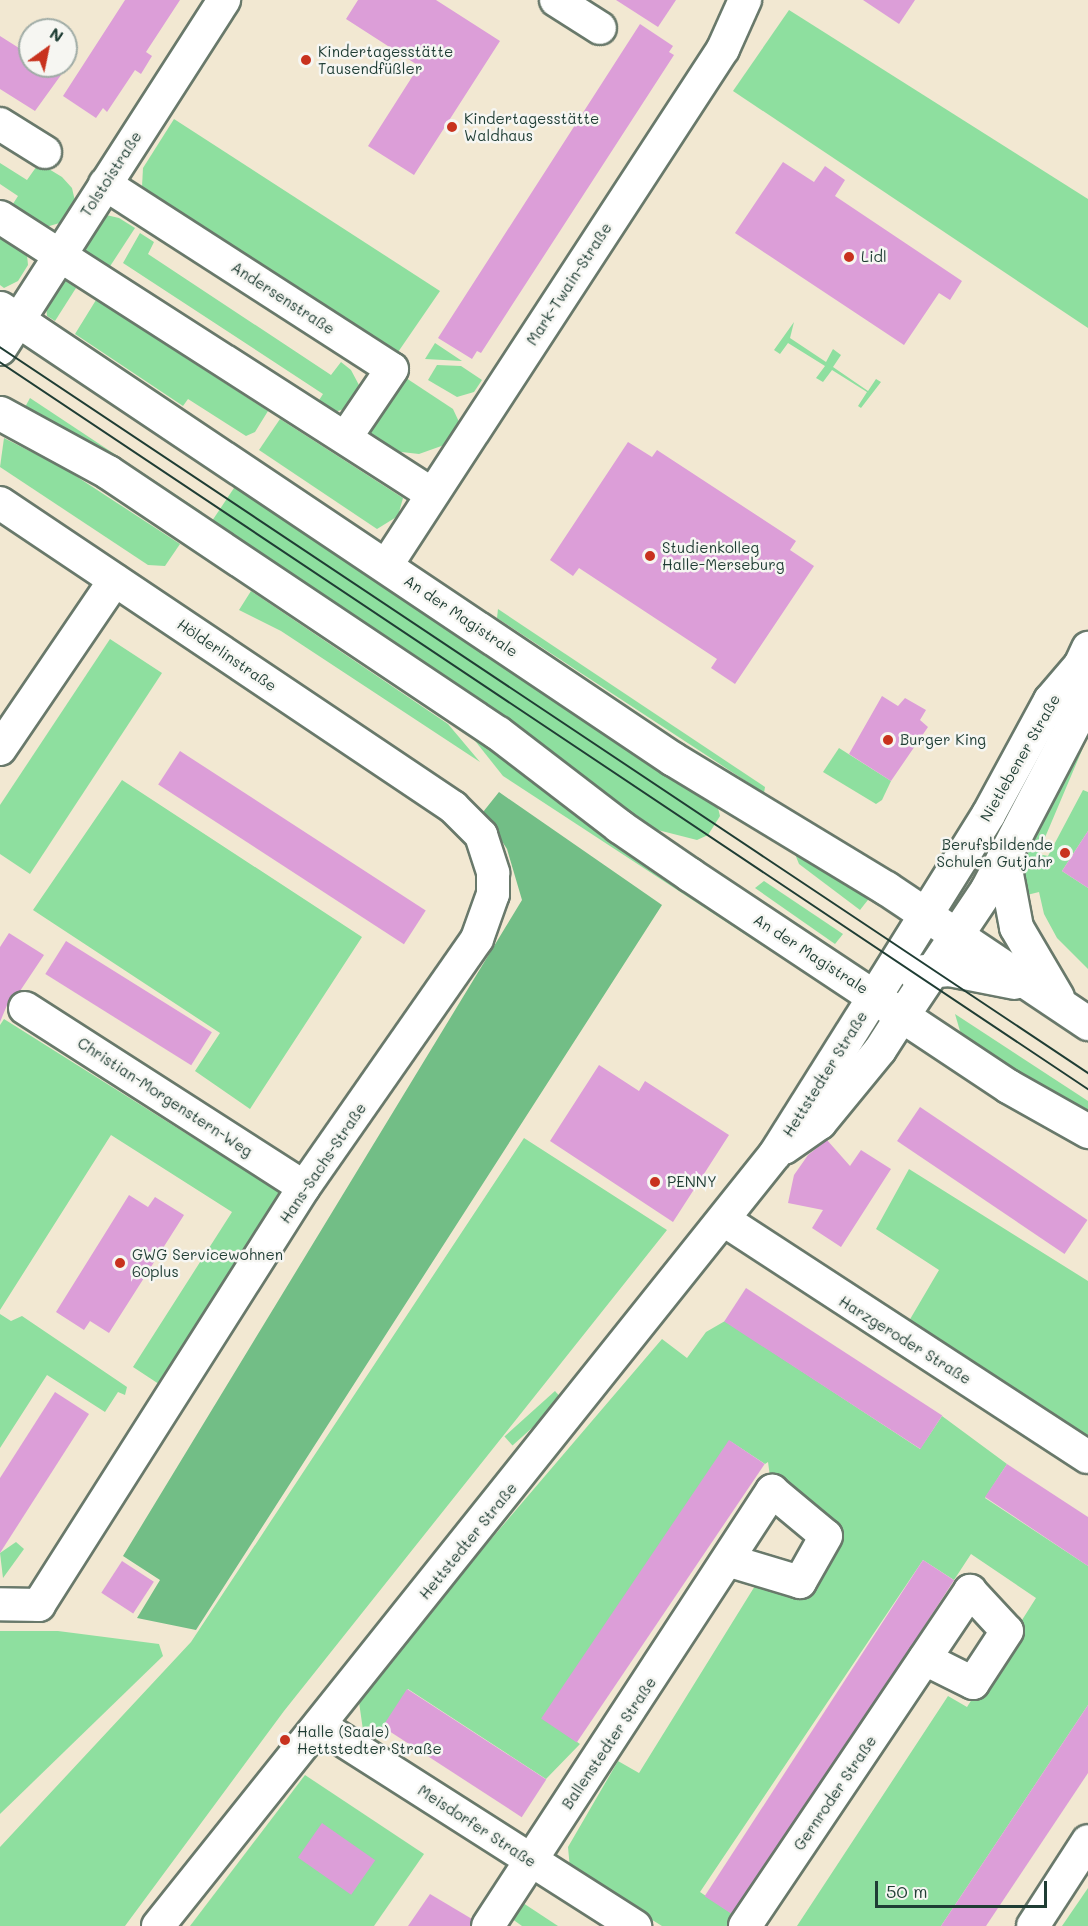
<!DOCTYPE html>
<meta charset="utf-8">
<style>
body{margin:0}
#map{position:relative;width:1088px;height:1926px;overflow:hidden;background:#f2e8d2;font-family:Mali,sans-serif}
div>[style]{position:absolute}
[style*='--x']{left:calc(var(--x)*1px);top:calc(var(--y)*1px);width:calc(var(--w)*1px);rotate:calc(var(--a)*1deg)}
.green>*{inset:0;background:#8edf9f;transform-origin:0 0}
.forest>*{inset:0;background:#72be86}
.building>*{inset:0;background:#dc9ed8;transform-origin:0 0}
.roads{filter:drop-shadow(2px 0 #69796b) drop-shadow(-2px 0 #69796b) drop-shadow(0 2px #69796b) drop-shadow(0 -2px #69796b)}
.minor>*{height:32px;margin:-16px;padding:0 16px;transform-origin:16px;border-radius:16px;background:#fff}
.major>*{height:33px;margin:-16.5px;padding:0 16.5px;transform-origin:16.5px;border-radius:16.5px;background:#fff}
.tram>*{height:1.5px;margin:-0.75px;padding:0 0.75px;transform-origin:0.75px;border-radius:0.75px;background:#1f3d34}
.dots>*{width:16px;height:16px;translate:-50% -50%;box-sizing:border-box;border:3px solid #f6f6f2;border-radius:50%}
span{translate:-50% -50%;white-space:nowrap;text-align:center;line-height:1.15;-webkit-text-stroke:5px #f6f6f2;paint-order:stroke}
.poi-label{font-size:15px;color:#1f3d34}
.left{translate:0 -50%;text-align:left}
.right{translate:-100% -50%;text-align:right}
.street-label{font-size:15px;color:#1f3d34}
.north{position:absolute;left:18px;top:18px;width:60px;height:60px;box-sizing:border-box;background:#f6f6f2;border:2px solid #a0aca6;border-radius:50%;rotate:33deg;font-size:16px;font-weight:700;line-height:24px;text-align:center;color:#1f3d34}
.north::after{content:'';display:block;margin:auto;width:21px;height:27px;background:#c8321e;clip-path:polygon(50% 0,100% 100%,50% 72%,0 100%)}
.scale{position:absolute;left:875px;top:1881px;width:172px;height:27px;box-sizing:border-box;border:3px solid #1f3d34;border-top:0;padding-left:8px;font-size:18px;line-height:21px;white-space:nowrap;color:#1f3d34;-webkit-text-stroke:4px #f6f6f2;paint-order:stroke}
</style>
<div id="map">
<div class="green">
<i style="clip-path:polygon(789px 10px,1088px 199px,1088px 328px,733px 91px)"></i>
<i style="clip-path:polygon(174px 119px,440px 291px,396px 355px,142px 187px,143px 168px)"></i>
<i style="clip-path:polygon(0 163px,27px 180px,39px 163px,62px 177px,72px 188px,75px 201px,63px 222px,46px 227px,35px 224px,9px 210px,18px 196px,0 184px)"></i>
<i style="clip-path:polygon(102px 214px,119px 218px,135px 228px,105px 274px,88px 262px,84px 248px,84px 236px)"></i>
<i style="clip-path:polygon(140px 233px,154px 242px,148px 254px,331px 375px,341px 362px,351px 370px,360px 387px,347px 408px,326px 415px,314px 408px,323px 394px,123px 263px)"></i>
<i style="clip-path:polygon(0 237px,27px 255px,28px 265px,18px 281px,4px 288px,0 285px)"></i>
<i style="clip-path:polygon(64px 280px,76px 288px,55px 321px,47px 316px,46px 306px)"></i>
<i style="clip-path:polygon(96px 300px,268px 411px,255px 432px,246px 436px,188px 399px,183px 406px,75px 334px)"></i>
<i style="clip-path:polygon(794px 322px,790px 338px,826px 362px,833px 349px,841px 355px,833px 367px,868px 391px,876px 379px,881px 382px,861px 408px,858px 406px,867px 392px,832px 370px,823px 382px,816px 378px,825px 366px,788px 343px,780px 354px,774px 350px)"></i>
<i style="clip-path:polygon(435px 343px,462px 361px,425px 359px)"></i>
<i style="clip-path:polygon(437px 365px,461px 366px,482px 380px,474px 392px,457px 397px,428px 380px)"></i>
<i style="clip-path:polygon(403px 376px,453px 409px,460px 424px,447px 444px,419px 454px,384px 450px,364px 438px)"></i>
<i style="clip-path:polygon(30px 398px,202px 512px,199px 517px,24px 409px)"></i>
<i style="clip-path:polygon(280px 419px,403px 498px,398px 516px,377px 529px,259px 450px)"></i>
<i style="clip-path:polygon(4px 438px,65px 469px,180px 544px,165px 566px,148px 565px,0 467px)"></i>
<i style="clip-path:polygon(238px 482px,717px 804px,720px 816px,708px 835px,697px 840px,646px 827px,210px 524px)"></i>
<i style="clip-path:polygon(251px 591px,448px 724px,480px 762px,281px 631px,239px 610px)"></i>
<i style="clip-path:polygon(498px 609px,765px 787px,764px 793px,497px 618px)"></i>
<i style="clip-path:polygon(110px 639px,162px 673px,30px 874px,0 854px,0 805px)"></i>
<i style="clip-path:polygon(1088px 720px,1088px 736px,1038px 854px,1048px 856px,1083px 790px,1088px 792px,1088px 831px,1062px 871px,1088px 888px,1088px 969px,1057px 938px,1044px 914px,1039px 892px,1023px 896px,1021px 867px,1023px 844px)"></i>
<i style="clip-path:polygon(468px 732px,786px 954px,782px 956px,769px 950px,503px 776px)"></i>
<i style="clip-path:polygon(839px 748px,891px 781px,882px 800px,876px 804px,823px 772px)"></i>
<i style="clip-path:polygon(122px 780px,362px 937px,250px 1109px,195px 1071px,220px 1033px,33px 910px)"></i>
<i style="clip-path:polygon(791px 844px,871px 896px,860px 910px,799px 864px)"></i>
<i style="clip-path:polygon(764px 881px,843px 934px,835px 944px,755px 888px)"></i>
<i style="clip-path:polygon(955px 1014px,1088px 1101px,1088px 1113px,972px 1046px,960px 1031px)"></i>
<i style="clip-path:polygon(4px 1019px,290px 1199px,168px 1390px,133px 1367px,232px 1212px,111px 1135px,0 1310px,0 1025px)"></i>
<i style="clip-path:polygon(524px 1138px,667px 1230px,284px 1711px,125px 1926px,0 1926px,0 1847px,191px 1642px)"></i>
<i style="clip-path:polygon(909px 1169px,1088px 1281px,1088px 1437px,909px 1321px,939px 1270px,876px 1229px)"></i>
<i style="clip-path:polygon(0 1314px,11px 1321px,22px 1316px,127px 1387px,125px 1395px,118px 1392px,105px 1412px,47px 1375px,0 1448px)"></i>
<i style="clip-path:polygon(725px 1321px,920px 1449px,942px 1416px,1007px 1464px,985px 1498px,1088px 1566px,1088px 1705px,941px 1926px,797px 1926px,948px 1696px,967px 1707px,1036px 1598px,971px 1554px,954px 1580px,923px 1560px,700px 1892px,731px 1913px,727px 1926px,662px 1926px,570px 1869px,568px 1847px,618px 1761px,639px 1773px,758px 1581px,800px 1582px,823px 1534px,772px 1491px,768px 1462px,765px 1464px,730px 1441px,544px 1719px,580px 1744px,546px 1779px,408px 1689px,375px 1741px,363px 1730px,358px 1695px,662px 1339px,687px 1358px,706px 1332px)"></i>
<i style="left:555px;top:1391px;width:12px;height:68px;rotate:48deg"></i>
<i style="clip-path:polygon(16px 1542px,24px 1549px,3px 1578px,0 1553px)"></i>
<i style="clip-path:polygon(0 1631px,58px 1631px,159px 1644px,163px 1656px,0 1814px)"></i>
<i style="clip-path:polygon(305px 1775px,424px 1854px,374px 1926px,190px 1926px)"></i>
<i style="clip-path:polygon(1088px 1888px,1088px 1926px,1062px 1926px)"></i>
<i style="clip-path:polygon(520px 1901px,558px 1926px,522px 1926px,508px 1916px)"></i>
</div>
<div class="forest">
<i style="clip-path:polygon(499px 792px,662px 905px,196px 1630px,137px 1618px,160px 1580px,123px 1556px,522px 900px,507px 849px,483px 812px)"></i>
</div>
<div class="building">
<i style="clip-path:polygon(125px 0,180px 0,146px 52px,152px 56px,141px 74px,135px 70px,107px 112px,103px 108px,96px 118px,63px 96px)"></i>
<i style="clip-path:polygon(358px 0,436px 0,500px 41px,414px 175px,368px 146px,419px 66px,346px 19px)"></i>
<i style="clip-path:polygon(616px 0,676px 0,658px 27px)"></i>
<i style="clip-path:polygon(863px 0,915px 0,899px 24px)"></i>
<i style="clip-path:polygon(640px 24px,673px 46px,669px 52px,674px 55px,481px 353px,477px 351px,472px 359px,438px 338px)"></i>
<i style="clip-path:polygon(0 36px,30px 55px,30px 66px,47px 66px,61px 75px,35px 111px,0 89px)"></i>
<i style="clip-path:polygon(783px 162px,814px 182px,825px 166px,845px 180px,835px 196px,962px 281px,950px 300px,939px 293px,904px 345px,735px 233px)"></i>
<i style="clip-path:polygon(628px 442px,652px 457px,657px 450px,796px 541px,790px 550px,814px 566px,735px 684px,711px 668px,717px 659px,579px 568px,573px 576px,550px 560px)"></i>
<i style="clip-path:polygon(882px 696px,898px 706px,905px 698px,926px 710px,920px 720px,928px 727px,891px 781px,849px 754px)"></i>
<i style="left:180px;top:751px;width:293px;height:40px;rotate:33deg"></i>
<i style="clip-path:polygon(1088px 831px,1088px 888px,1062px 871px)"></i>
<i style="clip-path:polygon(9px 933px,44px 955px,20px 991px,10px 998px,0 1022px,0 947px)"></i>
<i style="left:66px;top:941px;width:172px;height:39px;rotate:32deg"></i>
<i style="clip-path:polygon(599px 1065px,639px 1091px,645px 1081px,729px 1135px,673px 1222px,550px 1141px)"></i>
<i style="left:920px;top:1107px;width:202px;height:41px;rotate:34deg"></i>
<i style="clip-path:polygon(827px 1140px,850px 1166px,861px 1150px,891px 1169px,841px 1247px,812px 1228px,823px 1210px,788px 1203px,794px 1175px,808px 1155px)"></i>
<i style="clip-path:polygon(129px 1195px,148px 1207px,155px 1197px,184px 1215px,109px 1333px,90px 1321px,84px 1330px,56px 1312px)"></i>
<i style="left:746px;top:1288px;width:234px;height:40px;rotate:33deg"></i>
<i style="clip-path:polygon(55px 1392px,89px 1414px,0 1553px,0 1478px)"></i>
<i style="left:729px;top:1440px;width:43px;height:336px;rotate:34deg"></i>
<i style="clip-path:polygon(1007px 1464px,1088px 1517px,1088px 1566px,985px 1497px)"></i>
<i style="left:923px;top:1560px;width:37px;height:401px;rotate:33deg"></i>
<i style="left:122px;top:1561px;width:38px;height:38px;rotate:33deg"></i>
<i style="left:407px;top:1689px;width:166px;height:45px;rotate:33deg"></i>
<i style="clip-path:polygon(1088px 1705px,1088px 1773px,986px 1926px,941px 1926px)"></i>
<i style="left:322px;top:1823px;width:65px;height:42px;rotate:35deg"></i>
<i style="clip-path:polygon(430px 1894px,472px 1919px,470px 1926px,408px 1926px)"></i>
</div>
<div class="roads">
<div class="minor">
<i style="--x:556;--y:0;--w:52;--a:32.5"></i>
<i style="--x:0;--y:124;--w:53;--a:31.9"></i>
<i style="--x:105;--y:184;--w:341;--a:32.8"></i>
<i style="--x:392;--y:369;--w:82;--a:124.1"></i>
<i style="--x:0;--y:217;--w:513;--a:32.67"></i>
<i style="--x:0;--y:349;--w:415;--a:-57.3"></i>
<i style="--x:0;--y:503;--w:546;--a:33.86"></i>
<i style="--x:453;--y:807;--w:40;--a:45"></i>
<i style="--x:481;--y:835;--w:40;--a:72"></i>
<i style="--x:493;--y:873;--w:21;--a:90"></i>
<i style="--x:493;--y:894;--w:48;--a:109.6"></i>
<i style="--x:477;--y:939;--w:302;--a:124.9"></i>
<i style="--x:304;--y:1187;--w:495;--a:122.4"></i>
<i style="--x:39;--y:1605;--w:39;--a:-179"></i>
<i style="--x:386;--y:566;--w:617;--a:-56.9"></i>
<i style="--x:723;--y:49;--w:54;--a:-65.8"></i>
<i style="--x:0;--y:749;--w:204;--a:-55.8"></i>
<i style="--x:25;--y:1008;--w:331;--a:32.7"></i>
<i style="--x:784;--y:1148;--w:44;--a:-34.8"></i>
<i style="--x:820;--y:1123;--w:94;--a:-50.6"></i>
<i style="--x:880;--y:1050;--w:43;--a:-57.4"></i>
<i style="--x:724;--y:1220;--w:434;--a:33.1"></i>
<i style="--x:319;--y:1725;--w:375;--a:32.5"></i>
<i style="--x:158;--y:1926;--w:988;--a:-51.37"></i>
<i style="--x:775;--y:1154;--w:188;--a:-57.8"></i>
<i style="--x:488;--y:1926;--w:520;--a:-56.86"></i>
<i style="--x:772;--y:1491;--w:70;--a:39.8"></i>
<i style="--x:826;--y:1536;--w:53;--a:119.5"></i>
<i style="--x:800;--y:1582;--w:73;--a:-163.3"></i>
<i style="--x:745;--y:1926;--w:404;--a:-56.1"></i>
<i style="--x:970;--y:1591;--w:54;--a:47.2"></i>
<i style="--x:1007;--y:1631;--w:62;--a:123.2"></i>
<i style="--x:973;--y:1683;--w:54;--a:-153.4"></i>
<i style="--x:1033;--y:1926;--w:101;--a:-57.1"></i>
</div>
<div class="major">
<i style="--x:0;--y:308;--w:810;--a:33.83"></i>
<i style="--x:673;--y:759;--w:249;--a:31.2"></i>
<i style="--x:886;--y:888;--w:243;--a:33.8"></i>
<i style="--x:0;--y:413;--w:123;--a:28.6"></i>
<i style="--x:108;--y:472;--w:469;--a:33.8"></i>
<i style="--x:498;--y:733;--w:153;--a:37.5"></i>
<i style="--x:619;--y:826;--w:85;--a:34.4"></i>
<i style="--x:689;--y:874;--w:383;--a:33.6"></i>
<i style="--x:1008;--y:1086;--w:92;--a:29.4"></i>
<i style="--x:1003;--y:858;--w:70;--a:79.3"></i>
<i style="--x:1016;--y:927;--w:81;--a:59.6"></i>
<i style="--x:914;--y:972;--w:35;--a:-5"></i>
<i style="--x:949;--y:969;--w:66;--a:11.3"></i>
<i style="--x:875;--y:995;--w:213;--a:-58"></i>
<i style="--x:988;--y:814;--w:130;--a:-61.5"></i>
<i style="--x:1050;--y:700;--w:46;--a:-49.4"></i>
<i style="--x:1080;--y:665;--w:19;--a:-65"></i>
<i style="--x:903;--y:1014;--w:151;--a:-56.1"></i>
<i style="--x:987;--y:889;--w:203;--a:-62.4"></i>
<i style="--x:1081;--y:709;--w:44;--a:-91.3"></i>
</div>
</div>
<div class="tram">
<i style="--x:0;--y:347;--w:1308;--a:33.71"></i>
<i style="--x:0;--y:362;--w:1309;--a:33.75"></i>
</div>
<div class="dots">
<i style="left:306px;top:60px;background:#c8321e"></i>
<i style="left:452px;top:127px;background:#c8321e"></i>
<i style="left:849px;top:257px;background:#c8321e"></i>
<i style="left:650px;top:556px;background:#c8321e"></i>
<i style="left:888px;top:740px;background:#c8321e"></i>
<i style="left:1065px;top:853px;background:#c8321e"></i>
<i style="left:655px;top:1182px;background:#c8321e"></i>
<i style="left:120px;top:1263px;background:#c8321e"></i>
<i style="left:285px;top:1740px;background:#c8321e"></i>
</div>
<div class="poi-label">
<span class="left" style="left:318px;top:60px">Kindertagesstätte<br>Tausendfüßler</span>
<span class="left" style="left:464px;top:127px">Kindertagesstätte<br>Waldhaus</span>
<span class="left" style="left:861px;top:257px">Lidl</span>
<span class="left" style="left:662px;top:556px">Studienkolleg<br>Halle-Merseburg</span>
<span class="left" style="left:900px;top:740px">Burger King</span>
<span class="right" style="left:1053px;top:853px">Berufsbildende<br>Schulen Gutjahr</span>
<span class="left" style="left:667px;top:1182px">PENNY</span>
<span class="left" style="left:132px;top:1263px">GWG Servicewohnen<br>60plus</span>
<span class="left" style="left:297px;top:1740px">Halle (Saale)<br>Hettstedter Straße</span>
</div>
<div class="street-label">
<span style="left:111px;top:174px;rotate:-57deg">Tolstoistraße</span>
<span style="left:569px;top:284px;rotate:-57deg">Mark-Twain-Straße</span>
<span style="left:283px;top:298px;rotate:33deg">Andersenstraße</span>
<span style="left:461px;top:616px;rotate:34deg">An der Magistrale</span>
<span style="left:227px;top:655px;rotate:34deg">Hölderlinstraße</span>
<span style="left:1020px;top:758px;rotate:-60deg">Nietlebener Straße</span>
<span style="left:811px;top:954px;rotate:33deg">An der Magistrale</span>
<span style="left:825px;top:1074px;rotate:-58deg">Hettstedter Straße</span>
<span style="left:165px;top:1097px;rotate:33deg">Christian-Morgenstern-Weg</span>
<span style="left:323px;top:1163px;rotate:-56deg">Hans-Sachs-Straße</span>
<span style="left:905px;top:1340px;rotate:32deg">Harzgeroder Straße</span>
<span style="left:468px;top:1541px;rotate:-51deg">Hettstedter Straße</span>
<span style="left:609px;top:1743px;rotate:-56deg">Ballenstedter Straße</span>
<span style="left:835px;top:1793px;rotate:-56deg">Gernroder Straße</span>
<span style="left:477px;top:1826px;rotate:33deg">Meisdorfer Straße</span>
</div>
<div class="north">N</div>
<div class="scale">50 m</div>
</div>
